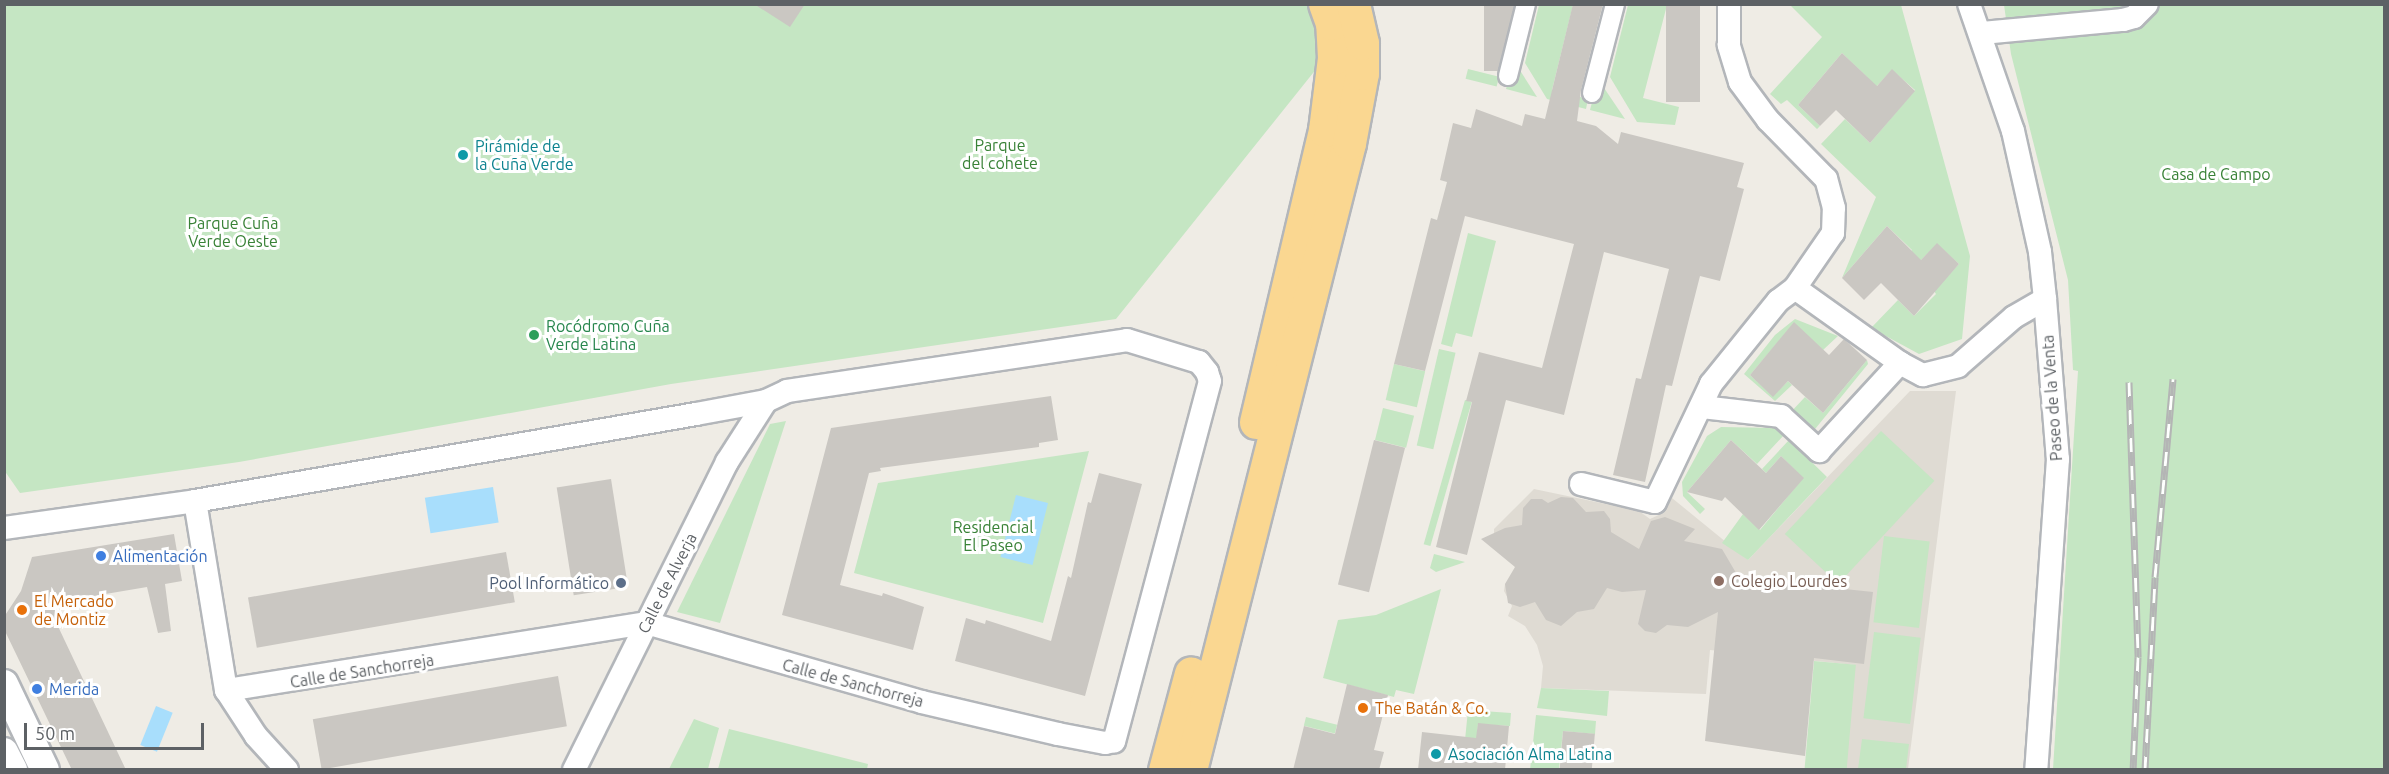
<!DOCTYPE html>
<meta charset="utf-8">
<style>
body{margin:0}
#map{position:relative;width:2389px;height:774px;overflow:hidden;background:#efece5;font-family:Ubuntu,sans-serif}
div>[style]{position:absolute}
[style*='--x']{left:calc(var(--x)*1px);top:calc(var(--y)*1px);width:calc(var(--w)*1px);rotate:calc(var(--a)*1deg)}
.education>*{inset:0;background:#dfdbd3}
.green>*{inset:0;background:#c5e6c3;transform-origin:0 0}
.water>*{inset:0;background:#a8defc;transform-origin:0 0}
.building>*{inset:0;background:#cac7c2;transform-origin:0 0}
.roads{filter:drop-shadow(2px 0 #b3b6ba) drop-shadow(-2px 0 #b3b6ba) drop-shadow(0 2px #b3b6ba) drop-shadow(0 -2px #b3b6ba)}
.pedestrian>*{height:18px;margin:-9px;padding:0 9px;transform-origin:9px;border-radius:9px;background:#fff}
.minor>*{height:22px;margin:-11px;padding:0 11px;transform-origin:11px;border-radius:11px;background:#fff}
.tertiary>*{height:28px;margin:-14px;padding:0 14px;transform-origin:14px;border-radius:14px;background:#fff}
.motorway>*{height:33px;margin:-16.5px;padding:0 16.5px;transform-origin:16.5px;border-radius:16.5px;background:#fad791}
.rail>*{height:7px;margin-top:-3.5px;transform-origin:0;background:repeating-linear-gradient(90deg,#fff 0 14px,#b4b5b5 0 28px);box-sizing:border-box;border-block:2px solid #b4b5b5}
.dots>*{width:16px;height:16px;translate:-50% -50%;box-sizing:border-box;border:3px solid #fff;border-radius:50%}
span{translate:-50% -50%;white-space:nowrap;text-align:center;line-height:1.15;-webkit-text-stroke:6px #fff;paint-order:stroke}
.park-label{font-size:16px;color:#398237}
.culture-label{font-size:16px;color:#0d838f}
.left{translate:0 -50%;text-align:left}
.leisure-label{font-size:16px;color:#27864d}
.street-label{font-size:16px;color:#5d6165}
.shop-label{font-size:16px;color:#366cbe}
.education-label{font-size:16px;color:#785e54}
.service-label{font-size:16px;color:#4e5e75}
.right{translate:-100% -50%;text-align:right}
.food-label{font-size:16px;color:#c56008}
.frame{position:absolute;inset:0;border:6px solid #5d6165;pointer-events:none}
.scale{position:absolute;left:24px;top:723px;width:180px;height:27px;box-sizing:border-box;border:3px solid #5d6165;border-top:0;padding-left:8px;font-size:18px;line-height:21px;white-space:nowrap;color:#5d6165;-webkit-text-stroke:4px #fff;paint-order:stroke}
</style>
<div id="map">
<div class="education">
<i style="clip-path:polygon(1910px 391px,1956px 391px,1908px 769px,1845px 769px,1855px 665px,1710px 650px,1706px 694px,1541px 688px,1543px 666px,1537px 645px,1525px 626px,1508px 616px,1512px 606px,1504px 591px,1505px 584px,1522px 573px,1494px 547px,1494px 529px,1534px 489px,1639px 511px,1650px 519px,1663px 513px,1672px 498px,1748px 560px)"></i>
</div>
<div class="green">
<i style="clip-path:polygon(1335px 4px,1345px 33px,1116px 319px,671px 384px,239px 462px,20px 493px,4px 470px,4px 5px)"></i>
<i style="clip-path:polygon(1539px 5px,1573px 5px,1552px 90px,1588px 99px,1586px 109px,1547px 99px,1525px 63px)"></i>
<i style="clip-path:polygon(1628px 5px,1667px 5px,1643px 98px,1679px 107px,1675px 125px,1637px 122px,1610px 77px)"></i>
<i style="clip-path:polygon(1790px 5px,1901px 5px,1970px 256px,1962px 339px,1919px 354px,1871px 328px,1898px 300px,1914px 316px,1936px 294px,1934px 291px,1959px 264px,1937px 244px,1916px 265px,1907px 256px,1912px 250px,1887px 226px,1842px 278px,1876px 197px,1821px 144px,1845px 119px,1870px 143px,1915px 90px,1892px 70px,1872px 91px,1867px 77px,1842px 53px,1798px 105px,1820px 126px,1817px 129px,1787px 100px,1781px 104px,1770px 94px,1822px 37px)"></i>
<i style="clip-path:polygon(2004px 5px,2384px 5px,2384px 769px,2053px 769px,2078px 371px,2073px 370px,2068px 280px,2011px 54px)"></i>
<i style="clip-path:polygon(1514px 61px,1537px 97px,1506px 89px)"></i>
<i style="left:1468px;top:69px;width:32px;height:10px;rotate:14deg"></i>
<i style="clip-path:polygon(1598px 79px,1625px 119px,1590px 110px)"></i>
<i style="clip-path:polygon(1468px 233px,1496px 241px,1472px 337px,1456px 333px,1452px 347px,1441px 344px)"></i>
<i style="clip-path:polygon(1795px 319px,1838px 336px,1823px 350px,1794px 323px,1750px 375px,1773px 396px,1788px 381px,1792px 385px,1775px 401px,1744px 374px,1775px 335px)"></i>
<i style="left:1439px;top:349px;width:17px;height:99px;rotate:13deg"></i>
<i style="clip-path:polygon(1867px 360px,1868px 364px,1811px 434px,1789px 414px,1805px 397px,1823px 413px)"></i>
<i style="left:1394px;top:364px;width:32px;height:37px;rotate:13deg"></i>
<i style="left:1465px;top:400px;width:7px;height:150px;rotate:16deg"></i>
<i style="left:1383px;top:408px;width:32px;height:33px;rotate:14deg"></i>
<i style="clip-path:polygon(786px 421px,720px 623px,677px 612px,770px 424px)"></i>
<i style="clip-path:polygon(1721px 427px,1776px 428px,1784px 435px,1757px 464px,1731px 440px,1687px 492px,1705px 509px,1700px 514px,1683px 496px,1682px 482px,1707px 436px)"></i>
<i style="left:1881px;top:431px;width:73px;height:141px;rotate:43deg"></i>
<i style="clip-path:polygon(1789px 440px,1827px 477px,1748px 560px,1722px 543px,1743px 514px,1760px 530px,1803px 478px,1781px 456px,1766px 473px,1762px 469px)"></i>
<i style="clip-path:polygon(1089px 451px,1043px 623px,854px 573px,878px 483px)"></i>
<i style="left:1884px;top:536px;width:46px;height:87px;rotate:7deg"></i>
<i style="clip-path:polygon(1434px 554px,1465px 562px,1436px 572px,1430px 568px)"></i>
<i style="clip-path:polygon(1441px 589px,1414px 694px,1396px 690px,1394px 697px,1323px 678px,1338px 620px,1376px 615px)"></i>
<i style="left:1874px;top:632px;width:47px;height:87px;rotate:7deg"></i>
<i style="left:1814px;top:661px;width:42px;height:110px;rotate:5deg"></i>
<i style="clip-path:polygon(1541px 688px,1609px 691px,1607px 716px,1537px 708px)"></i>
<i style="clip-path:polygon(1468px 710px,1511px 713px,1510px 726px,1478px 724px,1474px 769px,1462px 770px)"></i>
<i style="clip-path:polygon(1536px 715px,1596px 721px,1595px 734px,1563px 731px,1559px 769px,1530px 770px)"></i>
<i style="left:1306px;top:717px;width:32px;height:9px;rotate:14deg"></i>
<i style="clip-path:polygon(694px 719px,719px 728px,708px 769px,669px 769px)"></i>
<i style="clip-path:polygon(729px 729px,868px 764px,867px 769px,718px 769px)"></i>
<i style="clip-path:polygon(1862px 739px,1909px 744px,1906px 769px,1858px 769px)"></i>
</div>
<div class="water">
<i style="left:493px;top:487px;width:36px;height:69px;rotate:81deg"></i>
<i style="left:1016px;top:495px;width:33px;height:64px;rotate:14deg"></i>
<i style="left:156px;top:706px;width:18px;height:42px;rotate:22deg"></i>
</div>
<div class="building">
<i style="clip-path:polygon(754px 4px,805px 4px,790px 27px)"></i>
<i style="left:1484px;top:4px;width:30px;height:67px"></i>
<i style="clip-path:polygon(1573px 4px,1603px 4px,1581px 90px,1577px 121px,1596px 126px,1618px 144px,1621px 132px,1744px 163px,1737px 187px,1744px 189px,1720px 281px,1700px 276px,1672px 386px,1666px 385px,1645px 482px,1613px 475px,1636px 378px,1641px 379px,1669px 269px,1604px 252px,1564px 415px,1506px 400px,1467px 555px,1436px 547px,1472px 402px,1466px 401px,1479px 352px,1542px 368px,1574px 244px,1465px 216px,1425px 371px,1394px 364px,1431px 218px,1437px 220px,1447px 182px,1440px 180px,1453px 123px,1471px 128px,1476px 109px,1522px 126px,1525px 114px,1545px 119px)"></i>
<i style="left:1666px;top:4px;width:34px;height:98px"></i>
<i style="clip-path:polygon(1842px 53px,1877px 86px,1892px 69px,1915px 91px,1870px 143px,1836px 110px,1820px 126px,1798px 105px)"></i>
<i style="clip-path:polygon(1887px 226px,1921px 260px,1937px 243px,1959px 264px,1914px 316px,1881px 283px,1864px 300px,1842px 278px)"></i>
<i style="clip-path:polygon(1794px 322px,1829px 355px,1844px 339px,1867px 360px,1823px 413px,1788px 381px,1773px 397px,1750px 375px)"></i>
<i style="clip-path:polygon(1051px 396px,1058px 440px,1039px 443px,1039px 447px,880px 468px,881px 471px,869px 473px,840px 585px,882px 596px,883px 593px,924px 607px,913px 650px,782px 615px,831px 428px)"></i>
<i style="left:1374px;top:440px;width:32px;height:149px;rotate:14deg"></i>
<i style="clip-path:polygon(1731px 440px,1766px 473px,1781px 456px,1804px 478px,1759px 530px,1725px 497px,1722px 501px,1687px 492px)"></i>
<i style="clip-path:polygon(1099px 473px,1142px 484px,1085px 696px,955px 661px,966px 618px,985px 624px,986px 620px,1051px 641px,1068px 576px,1071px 578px,1088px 502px,1091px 503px)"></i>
<i style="left:611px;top:479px;width:109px;height:55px;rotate:81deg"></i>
<i style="clip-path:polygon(1561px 497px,1573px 498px,1586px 512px,1604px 511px,1610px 519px,1611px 532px,1639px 549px,1651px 521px,1665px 517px,1695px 529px,1684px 541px,1722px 549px,1739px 578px,1873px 592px,1864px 664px,1814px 658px,1805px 756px,1705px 741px,1718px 612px,1688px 627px,1667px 625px,1656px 633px,1645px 631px,1638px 624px,1646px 590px,1622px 592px,1607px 588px,1594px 609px,1577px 612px,1561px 626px,1546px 620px,1535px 602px,1520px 607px,1508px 603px,1505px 584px,1515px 567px,1481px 539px,1505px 528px,1522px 525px,1523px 508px,1531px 499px,1542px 499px,1548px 503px)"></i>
<i style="clip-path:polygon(174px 534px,182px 581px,165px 584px,171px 631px,158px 633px,147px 587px,64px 601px,55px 620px,126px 770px,72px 770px,4px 629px,4px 617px,21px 591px,32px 557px)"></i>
<i style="left:506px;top:552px;width:51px;height:262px;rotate:80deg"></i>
<i style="left:558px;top:676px;width:51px;height:249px;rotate:80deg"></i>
<i style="clip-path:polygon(1347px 684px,1388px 695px,1374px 750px,1384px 752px,1379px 770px,1293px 770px,1304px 726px,1335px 734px)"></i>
<i style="clip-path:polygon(1478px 723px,1509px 726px,1505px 770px,1418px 770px,1422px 732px,1476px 738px)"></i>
<i style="left:1563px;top:731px;width:32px;height:39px;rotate:5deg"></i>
</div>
<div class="roads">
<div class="pedestrian">
<i style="--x:1508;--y:76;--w:74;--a:-76"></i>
<i style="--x:1592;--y:93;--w:92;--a:-75.5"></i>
</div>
<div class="minor">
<i style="--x:1969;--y:4;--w:134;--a:70.9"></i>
<i style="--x:2013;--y:131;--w:124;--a:77.4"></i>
<i style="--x:2040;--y:252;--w:47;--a:83.9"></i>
<i style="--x:2045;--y:299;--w:161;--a:85.4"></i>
<i style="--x:2058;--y:459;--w:312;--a:94"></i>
<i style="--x:1982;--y:33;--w:142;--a:-5.3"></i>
<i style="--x:2123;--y:20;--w:11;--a:-15"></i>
<i style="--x:2134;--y:17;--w:18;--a:-45"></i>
<i style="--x:1795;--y:288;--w:129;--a:35.5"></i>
<i style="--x:1900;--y:363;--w:26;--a:28"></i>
<i style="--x:1923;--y:375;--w:36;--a:-14"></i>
<i style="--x:1958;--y:366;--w:74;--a:-41.2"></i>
<i style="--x:2014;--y:317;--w:36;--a:-30"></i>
<i style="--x:1702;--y:407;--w:80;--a:6.5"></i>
<i style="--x:1781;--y:416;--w:52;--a:42.6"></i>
<i style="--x:1819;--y:451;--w:120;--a:-47.4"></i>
<i style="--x:1581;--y:484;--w:76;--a:13.7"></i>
<i style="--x:1655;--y:502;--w:131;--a:-64.6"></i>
<i style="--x:1711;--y:384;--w:107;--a:-51.1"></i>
<i style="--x:1778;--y:301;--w:21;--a:-37"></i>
<i style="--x:1795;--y:288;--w:67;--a:-55.4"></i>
<i style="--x:1833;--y:233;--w:25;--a:-88"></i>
<i style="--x:1834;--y:208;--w:30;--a:-105"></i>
<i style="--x:1826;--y:179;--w:83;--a:-134.5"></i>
<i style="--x:1768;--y:120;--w:47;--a:-126.4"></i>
<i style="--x:1740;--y:82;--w:39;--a:-107"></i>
<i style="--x:1729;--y:45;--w:41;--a:-90"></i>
<i style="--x:195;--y:501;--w:192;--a:80.7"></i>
<i style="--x:226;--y:690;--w:55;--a:56.9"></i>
<i style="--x:256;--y:736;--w:46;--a:47.6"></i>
<i style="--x:4;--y:528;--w:193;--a:-8"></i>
<i style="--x:195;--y:501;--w:508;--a:-9.85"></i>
<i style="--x:696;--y:414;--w:71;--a:-10.5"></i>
<i style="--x:766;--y:401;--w:23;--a:-25"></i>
<i style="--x:787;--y:391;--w:344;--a:-8.5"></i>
<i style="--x:1127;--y:340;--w:75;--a:17"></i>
<i style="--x:1199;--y:362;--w:13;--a:51"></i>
<i style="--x:1207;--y:372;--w:9;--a:72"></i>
<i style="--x:1210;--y:381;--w:373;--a:104.9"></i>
<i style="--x:1114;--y:741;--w:9;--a:167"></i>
<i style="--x:1105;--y:743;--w:48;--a:-169.2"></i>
<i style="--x:1058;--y:734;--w:140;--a:-166.8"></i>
<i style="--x:922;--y:702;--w:287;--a:-164"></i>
<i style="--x:646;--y:623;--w:425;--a:170.9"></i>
<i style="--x:574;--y:770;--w:344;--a:-63.6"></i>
<i style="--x:727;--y:462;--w:72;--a:-57.4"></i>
</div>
<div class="tertiary">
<i style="--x:4;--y:684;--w:95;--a:64.5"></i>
<i style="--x:4;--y:752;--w:20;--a:63"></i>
</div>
<div class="motorway">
<i style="--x:1256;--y:422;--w:300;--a:-76.7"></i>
<i style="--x:1325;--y:130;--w:73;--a:-82.9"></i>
<i style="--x:1334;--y:58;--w:35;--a:-93"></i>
<i style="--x:1332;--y:23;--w:20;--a:-110"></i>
<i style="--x:1165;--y:770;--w:100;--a:-75"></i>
<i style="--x:1190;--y:770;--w:647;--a:-75.77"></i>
<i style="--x:1349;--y:143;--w:71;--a:-79.5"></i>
<i style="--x:1362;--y:73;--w:30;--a:-90"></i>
<i style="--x:1362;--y:43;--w:40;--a:-103"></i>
</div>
</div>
<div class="rail">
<i style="--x:2129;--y:382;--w:275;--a:88.1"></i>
<i style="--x:2138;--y:657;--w:113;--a:92.5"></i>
<i style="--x:2145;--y:770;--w:193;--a:-87"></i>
<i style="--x:2155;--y:577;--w:199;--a:-84.8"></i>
</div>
<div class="dots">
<i style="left:463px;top:155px;background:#0f9aa8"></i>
<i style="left:534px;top:335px;background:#2e9e5b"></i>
<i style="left:101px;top:556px;background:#3f7fe0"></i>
<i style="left:1719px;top:581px;background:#8d6e63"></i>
<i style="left:621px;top:583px;background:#5c6f8a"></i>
<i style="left:22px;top:610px;background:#e8710a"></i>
<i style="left:37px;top:689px;background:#3f7fe0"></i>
<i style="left:1363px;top:708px;background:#e8710a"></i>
<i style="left:1436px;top:754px;background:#0f9aa8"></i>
</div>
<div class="park-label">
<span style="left:1000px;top:154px">Parque<br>del cohete</span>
<span style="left:2216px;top:174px">Casa de Campo</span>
<span style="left:233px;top:232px">Parque Cuña<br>Verde Oeste</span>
<span style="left:993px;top:536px">Residencial<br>El Paseo</span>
</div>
<div class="culture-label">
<span class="left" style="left:475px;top:155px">Pirámide de<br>la Cuña Verde</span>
<span class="left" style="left:1448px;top:754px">Asociación Alma Latina</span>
</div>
<div class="leisure-label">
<span class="left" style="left:546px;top:335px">Rocódromo Cuña<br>Verde Latina</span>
</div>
<div class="street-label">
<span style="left:2052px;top:398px;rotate:-94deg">Paseo de la Venta</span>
<span style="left:667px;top:583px;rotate:-63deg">Calle de Alverja</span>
<span style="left:362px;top:671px;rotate:-9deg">Calle de Sanchorreja</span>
<span style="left:853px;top:683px;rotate:15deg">Calle de Sanchorreja</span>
</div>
<div class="shop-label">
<span class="left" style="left:113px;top:556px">Alimentación</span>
<span class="left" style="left:49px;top:689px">Merida</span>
</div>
<div class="education-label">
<span class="left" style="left:1731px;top:581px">Colegio Lourdes</span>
</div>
<div class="service-label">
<span class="right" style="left:609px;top:583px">Pool Informático</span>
</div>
<div class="food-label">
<span class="left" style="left:34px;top:610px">El Mercado<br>de Montiz</span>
<span class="left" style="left:1375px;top:708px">The Batán &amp; Co.</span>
</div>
<div class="frame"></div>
<div class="scale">50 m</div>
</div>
